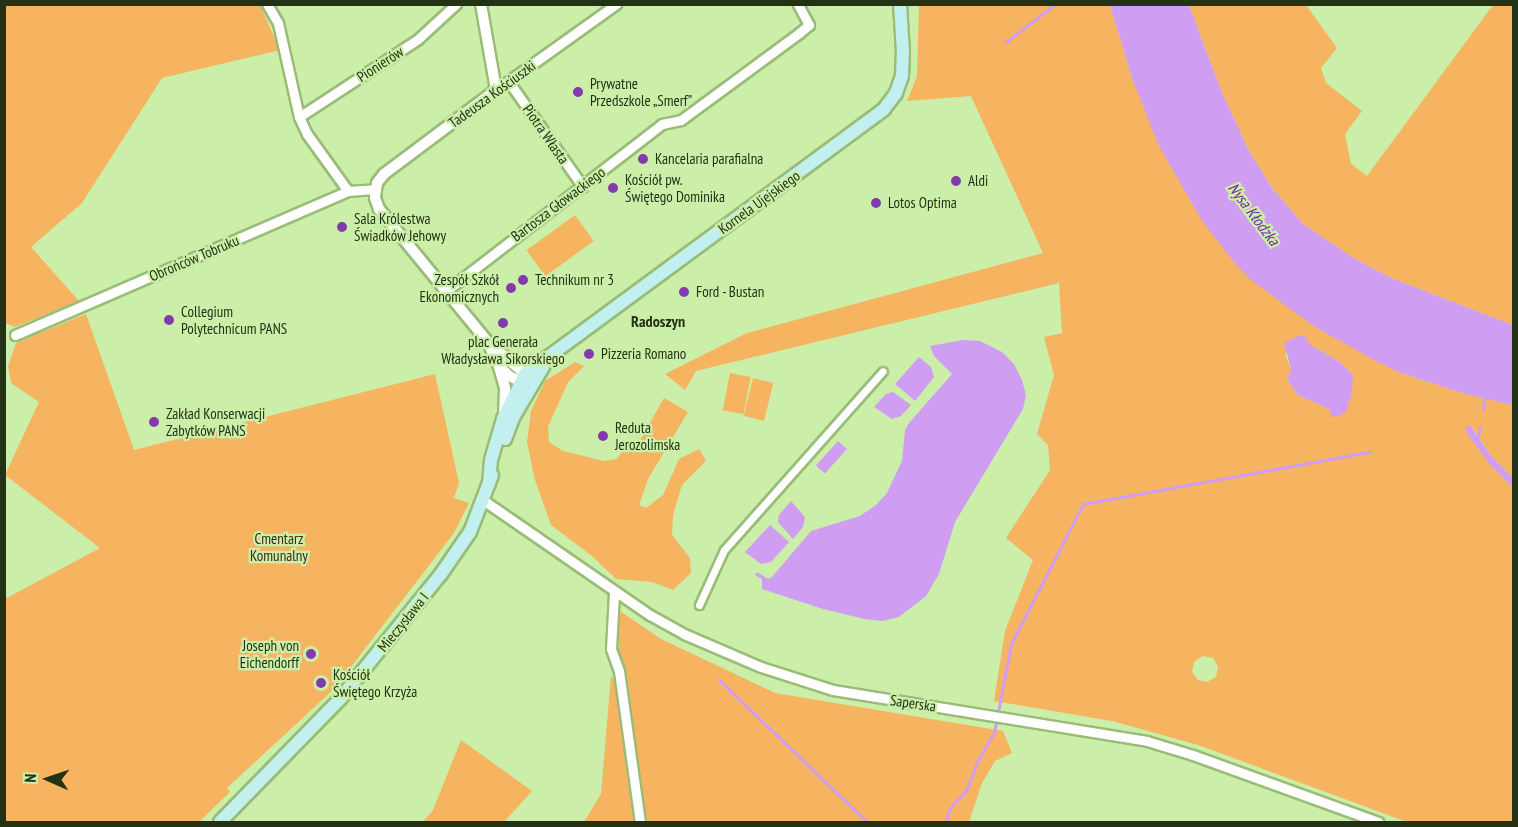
<!DOCTYPE html>
<meta charset="utf-8">
<style>
body{margin:0}
#map{position:relative;width:1518px;height:827px;overflow:hidden;background:#cbefa8;font-family:"PT Sans Narrow",sans-serif}
div>[style]{position:absolute}
[style*='--x']{left:calc(var(--x)*1px);top:calc(var(--y)*1px);width:calc(var(--w)*1px);rotate:calc(var(--a)*1deg)}
.green>*{inset:0;background:#f6b360;transform-origin:0 0}
.water>*{inset:0;background:#cf9df2;transform-origin:0 0}
.stream>*{height:3px;margin:-1.5px;padding:0 1.5px;transform-origin:1.5px;border-radius:1.5px;background:#cf9df2}
.roads{filter:drop-shadow(2px 0 #99bc77) drop-shadow(-2px 0 #99bc77) drop-shadow(0 2px #99bc77) drop-shadow(0 -2px #99bc77)}
.pedestrian>*{height:7px;margin:-3.5px;padding:0 3.5px;transform-origin:3.5px;border-radius:3.5px;background:#fff}
.minor>*{height:9px;margin:-4.5px;padding:0 4.5px;transform-origin:4.5px;border-radius:4.5px;background:#fff}
.tertiary>*{height:10px;margin:-5px;padding:0 5px;transform-origin:5px;border-radius:5px;background:#fff}
.secondary>*{height:12px;margin:-6px;padding:0 6px;transform-origin:6px;border-radius:6px;background:#c1f0ee}
.dots>*{width:16px;height:16px;translate:-50% -50%;box-sizing:border-box;border:3px solid #cbefa8;border-radius:50%}
span{translate:-50% -50%;white-space:nowrap;text-align:center;line-height:1.15;-webkit-text-stroke:4.5px #cbefa8;paint-order:stroke}
.street-label{font-size:15px;color:#233115}
.poi-label{font-size:15px;color:#233115}
.left{translate:0 -50%;text-align:left}
.right{translate:-100% -50%;text-align:right}
.park-label{font-size:15px;color:#392916}
.water-label{font-size:16px;color:#7827a5;font-style:italic}
.neighbourhood-label{font-size:16px;color:#233115;font-weight:700}
.frame{position:absolute;inset:0;border:6px solid #233115;pointer-events:none}
.north{position:absolute;left:18px;top:749px;width:60px;height:60px;-webkit-text-stroke:4px #cbefa8;paint-order:stroke;rotate:273deg;font-size:16px;font-weight:700;line-height:24px;text-align:center;color:#233115}
.north::after{content:'';display:block;margin:auto;width:21px;height:27px;background:#233115;clip-path:polygon(50% 0,100% 100%,50% 72%,0 100%)}
</style>
<div id="map">
<div class="green">
<i style="clip-path:polygon(5px 5px,260px 5px,280px 50px,162px 78px,82px 203px,31px 247px,79px 301px,15px 327px,5px 323px)"></i>
<i style="clip-path:polygon(evenodd,919px 5px,1110px 5px,1133px 81px,1298px 314px,1315px 327px,1401px 373px,1465px 394px,1513px 405px,1513px 478px,1492px 457px,1471px 425px,1492px 467px,1513px 488px,1513px 822px,1407px 822px,1198px 745px,1112px 721px,994px 701px,1005px 631px,1033px 560px,1006px 538px,1050px 470px,1048px 445px,1037px 434px,1054px 375px,1044px 337px,1062px 333px,1059px 283px,696px 371px,685px 390px,665px 374px,747px 333px,1043px 253px,971px 96px,907px 101px,917px 76px,919px 5px,1309px 344px,1340px 362px,1353px 375px,1329px 409px,1298px 395px,1287px 379px,1291px 369px,1285px 354px,1309px 344px,919px 5px,1203px 656px,1213px 658px,1218px 667px,1216px 677px,1207px 682px,1198px 680px,1192px 672px,1194px 662px,1203px 656px)"></i>
<i style="clip-path:polygon(1189px 5px,1306px 5px,1337px 48px,1321px 68px,1326px 83px,1362px 111px,1345px 134px,1351px 164px,1367px 176px,1493px 5px,1513px 5px,1513px 325px,1391px 278px,1355px 259px,1303px 224px,1272px 188px,1248px 149px,1221px 90px)"></i>
<i style="left:575px;top:215px;width:32px;height:60px;rotate:54deg"></i>
<i style="clip-path:polygon(86px 314px,134px 450px,435px 374px,459px 483px,454px 498px,469px 503px,454px 533px,334px 689px,227px 788px,230px 792px,199px 822px,5px 822px,5px 599px,100px 548px,5px 475px,39px 402px,11px 383px,8px 366px,16px 343px)"></i>
<i style="clip-path:polygon(575px 362px,584px 366px,568px 382px,548px 427px,549px 442px,563px 451px,604px 461px,617px 459px,629px 440px,638px 444px,664px 398px,688px 412px,648px 479px,639px 505px,646px 508px,663px 495px,679px 459px,699px 449px,706px 461px,682px 485px,673px 515px,672px 535px,690px 558px,691px 573px,673px 590px,652px 582px,616px 579px,592px 556px,551px 525px,535px 480px,527px 442px,531px 411px,545px 381px)"></i>
<i style="left:730px;top:373px;width:21px;height:38px;rotate:11deg"></i>
<i style="left:753px;top:378px;width:21px;height:39px;rotate:14deg"></i>
<i style="clip-path:polygon(620px 611px,661px 639px,775px 693px,1003px 731px,1012px 753px,995px 761px,982px 783px,969px 822px,584px 822px,601px 794px,611px 676px,616px 682px,631px 778px,636px 757px,618px 652px)"></i>
<i style="clip-path:polygon(461px 740px,532px 791px,504px 822px,423px 822px,433px 810px)"></i>
</div>
<div class="water">
<i style="clip-path:polygon(1110px 5px,1189px 5px,1221px 90px,1248px 149px,1272px 188px,1303px 224px,1355px 259px,1391px 278px,1513px 325px,1513px 405px,1465px 394px,1401px 373px,1374px 360px,1315px 327px,1251px 280px,1233px 261px,1201px 219px,1159px 146px,1133px 81px)"></i>
<i style="clip-path:polygon(1298px 336px,1305px 336px,1309px 344px,1340px 362px,1353px 375px,1352px 393px,1346px 412px,1340px 415px,1332px 417px,1329px 409px,1298px 395px,1287px 379px,1291px 369px,1284px 343px)"></i>
<i style="clip-path:polygon(963px 340px,980px 341px,1002px 352px,1014px 364px,1022px 380px,1026px 395px,1023px 409px,955px 522px,939px 574px,926px 596px,899px 617px,882px 621px,864px 619px,823px 609px,762px 589px,762px 579px,755px 575px,757px 572px,768px 579px,772px 577px,811px 531px,860px 516px,876px 505px,887px 493px,902px 461px,905px 430px,909px 423px,952px 374px,934px 356px,930px 346px)"></i>
<i style="clip-path:polygon(919px 357px,931px 367px,934px 377px,915px 401px,895px 384px)"></i>
<i style="clip-path:polygon(893px 392px,911px 405px,901px 416px,892px 419px,874px 407px,886px 394px)"></i>
<i style="clip-path:polygon(1470px 425px,1492px 457px,1513px 478px,1513px 488px,1492px 467px,1468px 435px,1465px 427px)"></i>
<i style="left:838px;top:441px;width:12px;height:33px;rotate:42deg"></i>
<i style="clip-path:polygon(791px 501px,805px 517px,803px 527px,793px 539px,778px 522px,779px 515px)"></i>
<i style="clip-path:polygon(770px 525px,789px 542px,771px 562px,761px 564px,745px 552px)"></i>
</div>
<div class="stream">
<i style="--x:1006;--y:42;--w:62;--a:-37.8"></i>
<i style="--x:1483;--y:409;--w:13;--a:-81"></i>
<i style="--x:1477;--y:440;--w:13;--a:-77"></i>
<i style="--x:719;--y:680;--w:205;--a:43.8"></i>
<i style="--x:945;--y:822;--w:15;--a:-70"></i>
<i style="--x:950;--y:808;--w:25;--a:-48"></i>
<i style="--x:967;--y:789;--w:29;--a:-70"></i>
<i style="--x:977;--y:762;--w:34;--a:-60"></i>
<i style="--x:994;--y:733;--w:91;--a:-79.2"></i>
<i style="--x:1011;--y:644;--w:157;--a:-62.8"></i>
<i style="--x:1083;--y:504;--w:292;--a:-10.3"></i>
</div>
<div class="roads">
<div class="pedestrian">
<i style="--x:699;--y:605;--w:60;--a:-65.6"></i>
<i style="--x:724;--y:550;--w:239;--a:-48.4"></i>
</div>
<div class="minor">
<i style="--x:267;--y:4;--w:22;--a:60"></i>
<i style="--x:278;--y:23;--w:96;--a:77.4"></i>
<i style="--x:299;--y:117;--w:19;--a:65"></i>
<i style="--x:307;--y:134;--w:70;--a:54.3"></i>
<i style="--x:509;--y:82;--w:128;--a:54.8"></i>
<i style="--x:496;--y:90;--w:148;--a:-35.6"></i>
<i style="--x:299;--y:117;--w:142;--a:-33.2"></i>
<i style="--x:418;--y:39;--w:52;--a:-42.6"></i>
<i style="--x:446;--y:291;--w:273;--a:-37.7"></i>
<i style="--x:662;--y:124;--w:19;--a:-12"></i>
<i style="--x:681;--y:120;--w:147;--a:-36.4"></i>
<i style="--x:799;--y:33;--w:13;--a:-39"></i>
<i style="--x:809;--y:25;--w:24;--a:-118"></i>
<i style="--x:15;--y:335;--w:363;--a:-23.4"></i>
<i style="--x:348;--y:191;--w:27;--a:-4"></i>
<i style="--x:483;--y:500;--w:203;--a:34.6"></i>
<i style="--x:650;--y:615;--w:39;--a:29"></i>
<i style="--x:684;--y:634;--w:84;--a:23.2"></i>
<i style="--x:761;--y:667;--w:76;--a:17.7"></i>
<i style="--x:833;--y:690;--w:318;--a:9.2"></i>
<i style="--x:1147;--y:741;--w:48;--a:16.9"></i>
<i style="--x:1193;--y:755;--w:197;--a:19.9"></i>
<i style="--x:614;--y:593;--w:56;--a:93.1"></i>
<i style="--x:611;--y:649;--w:23;--a:70"></i>
<i style="--x:619;--y:671;--w:152;--a:82.1"></i>
</div>
<div class="tertiary">
<i style="--x:481;--y:4;--w:87;--a:80.1"></i>
<i style="--x:496;--y:90;--w:140;--a:143.1"></i>
<i style="--x:384;--y:174;--w:11;--a:128"></i>
<i style="--x:377;--y:183;--w:15;--a:98"></i>
<i style="--x:375;--y:198;--w:12;--a:70"></i>
<i style="--x:379;--y:209;--w:171;--a:50.7"></i>
<i style="--x:487;--y:341;--w:50;--a:41"></i>
<i style="--x:525;--y:374;--w:7;--a:56"></i>
<i style="--x:490;--y:347;--w:21;--a:65"></i>
<i style="--x:499;--y:366;--w:14;--a:45"></i>
<i style="--x:509;--y:376;--w:21;--a:25"></i>
<i style="--x:499;--y:367;--w:22;--a:74"></i>
<i style="--x:505;--y:388;--w:25;--a:92"></i>
</div>
<div class="secondary">
<i style="--x:505;--y:439;--w:25;--a:-69"></i>
<i style="--x:514;--y:416;--w:59;--a:-59.5"></i>
<i style="--x:489;--y:483;--w:23;--a:-85"></i>
<i style="--x:491;--y:460;--w:43;--a:-73.7"></i>
<i style="--x:503;--y:419;--w:50;--a:-63.9"></i>
<i style="--x:525;--y:374;--w:446;--a:-36.4"></i>
<i style="--x:884;--y:109;--w:20;--a:-53"></i>
<i style="--x:896;--y:93;--w:18;--a:-71"></i>
<i style="--x:902;--y:76;--w:24;--a:-88"></i>
<i style="--x:903;--y:52;--w:48;--a:-93.6"></i>
<i style="--x:220;--y:822;--w:172;--a:-45.7"></i>
<i style="--x:340;--y:699;--w:161;--a:-51.1"></i>
<i style="--x:441;--y:574;--w:51;--a:-55.4"></i>
<i style="--x:470;--y:532;--w:61;--a:-68.9"></i>
</div>
</div>
<div class="dots">
<i style="left:578px;top:92px;background:#823aad"></i>
<i style="left:643px;top:159px;background:#823aad"></i>
<i style="left:956px;top:181px;background:#823aad"></i>
<i style="left:613px;top:188px;background:#823aad"></i>
<i style="left:876px;top:203px;background:#823aad"></i>
<i style="left:342px;top:227px;background:#823aad"></i>
<i style="left:523px;top:280px;background:#823aad"></i>
<i style="left:511px;top:288px;background:#823aad"></i>
<i style="left:684px;top:292px;background:#823aad"></i>
<i style="left:169px;top:320px;background:#823aad"></i>
<i style="left:503px;top:323px;background:#823aad"></i>
<i style="left:589px;top:354px;background:#823aad"></i>
<i style="left:154px;top:422px;background:#823aad"></i>
<i style="left:603px;top:436px;background:#823aad"></i>
<i style="left:311px;top:654px;background:#823aad"></i>
<i style="left:321px;top:683px;background:#823aad"></i>
</div>
<div class="street-label">
<span style="left:380px;top:64px;rotate:-33deg">Pionierów</span>
<span style="left:492px;top:94px;rotate:-36deg">Tadeusza Kościuszki</span>
<span style="left:546px;top:134px;rotate:55deg">Piotra Własta</span>
<span style="left:759px;top:202px;rotate:-36deg">Kornela Ujejskiego</span>
<span style="left:558px;top:204px;rotate:-37deg">Bartosza Głowackiego</span>
<span style="left:194px;top:258px;rotate:-23deg">Obrońców Tobruku</span>
<span style="left:403px;top:622px;rotate:-51deg">Mieczysława I</span>
<span style="left:913px;top:703px;rotate:8deg">Saperska</span>
</div>
<div class="poi-label">
<span class="left" style="left:590px;top:92px">Prywatne<br>Przedszkole „Smerf”</span>
<span class="left" style="left:655px;top:159px">Kancelaria parafialna</span>
<span class="left" style="left:625px;top:188px">Kościół pw.<br>Świętego Dominika</span>
<span class="left" style="left:968px;top:181px">Aldi</span>
<span class="left" style="left:888px;top:203px">Lotos Optima</span>
<span class="left" style="left:354px;top:227px">Sala Królestwa<br>Świadków Jehowy</span>
<span class="right" style="left:499px;top:288px">Zespół Szkół<br>Ekonomicznych</span>
<span class="left" style="left:535px;top:280px">Technikum nr 3</span>
<span class="left" style="left:696px;top:292px">Ford - Bustan</span>
<span class="left" style="left:181px;top:320px">Collegium<br>Polytechnicum PANS</span>
<span style="left:503px;top:350px">plac Generała<br>Władysława Sikorskiego</span>
<span class="left" style="left:601px;top:354px">Pizzeria Romano</span>
<span class="left" style="left:166px;top:422px">Zakład Konserwacji<br>Zabytków PANS</span>
<span class="left" style="left:615px;top:436px">Reduta<br>Jerozolimska</span>
<span class="right" style="left:299px;top:654px">Joseph von<br>Eichendorff</span>
<span class="left" style="left:333px;top:683px">Kościół<br>Świętego Krzyża</span>
</div>
<div class="park-label">
<span style="left:279px;top:547px">Cmentarz<br>Komunalny</span>
</div>
<div class="water-label">
<span style="left:1254px;top:214px;rotate:53deg">Nysa Kłodzka</span>
</div>
<div class="neighbourhood-label">
<span style="left:658px;top:321px">Radoszyn</span>
</div>
<div class="frame"></div>
<div class="north">N</div>
</div>
